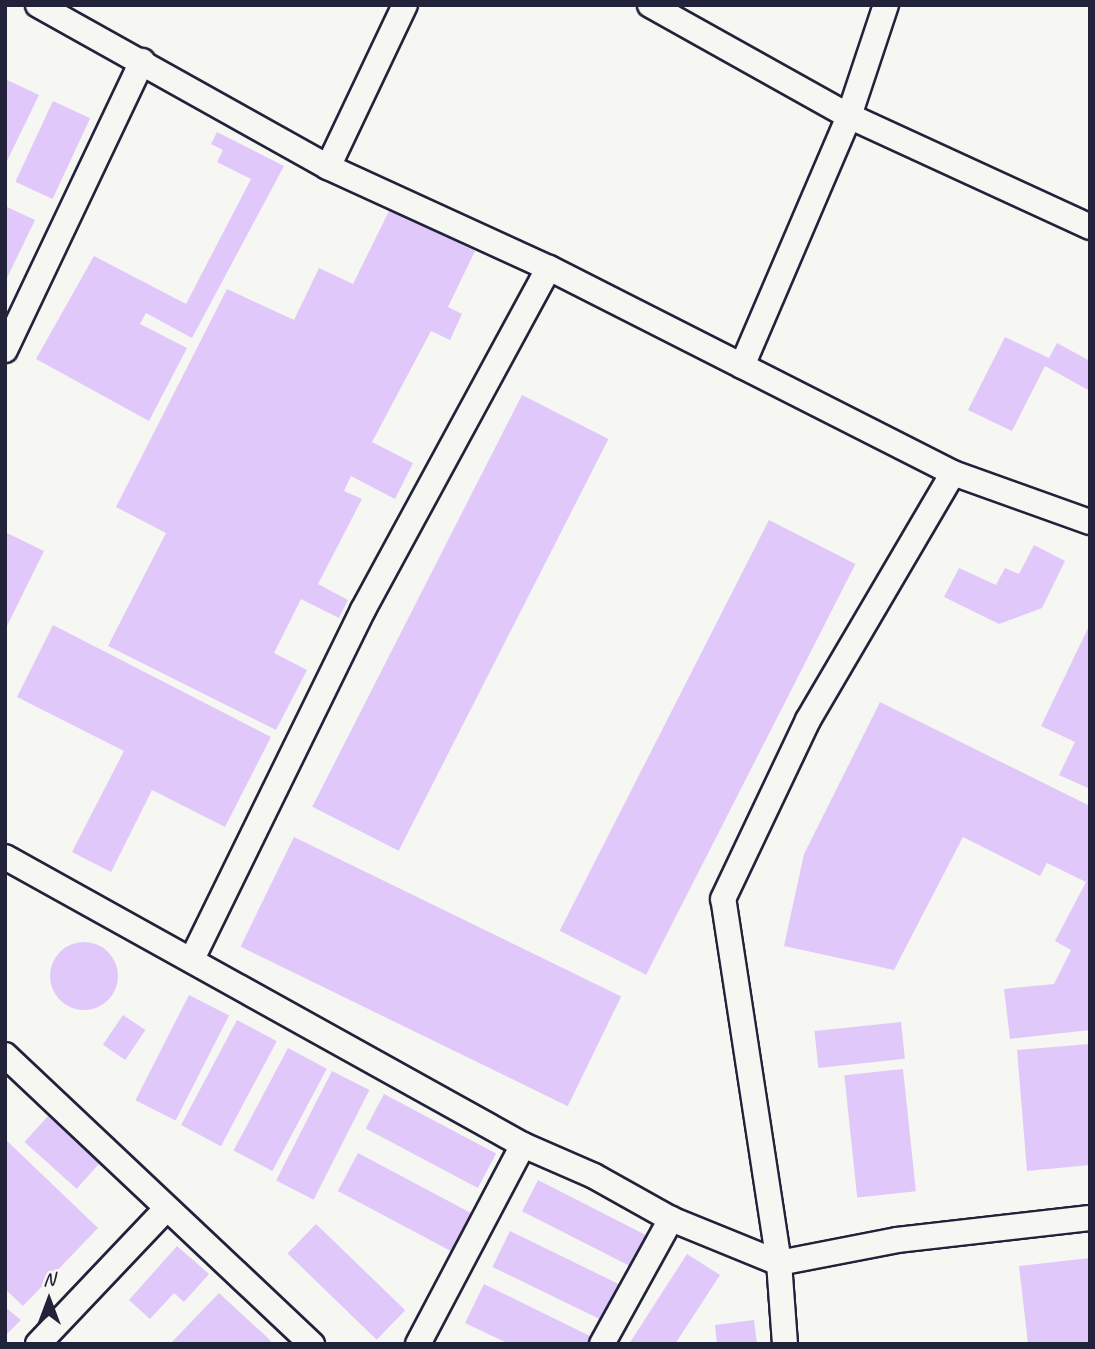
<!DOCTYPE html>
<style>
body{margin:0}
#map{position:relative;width:1095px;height:1349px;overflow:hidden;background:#f6f6f2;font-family:Caveat,sans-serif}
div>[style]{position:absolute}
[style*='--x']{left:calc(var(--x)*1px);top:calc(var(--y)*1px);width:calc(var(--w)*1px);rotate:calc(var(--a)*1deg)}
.building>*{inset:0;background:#e0c9fa;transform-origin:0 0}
.round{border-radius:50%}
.roads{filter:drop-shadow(2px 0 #22223b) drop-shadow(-2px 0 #22223b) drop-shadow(0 2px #22223b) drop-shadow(0 -2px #22223b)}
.minor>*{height:24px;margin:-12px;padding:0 12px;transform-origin:12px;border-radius:12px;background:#f6f6f2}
span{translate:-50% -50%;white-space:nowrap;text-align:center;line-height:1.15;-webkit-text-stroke:6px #f6f6f2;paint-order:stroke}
.frame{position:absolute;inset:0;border:7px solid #22223b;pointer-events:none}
.north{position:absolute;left:14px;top:1265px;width:70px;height:70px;-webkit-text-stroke:5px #f6f6f2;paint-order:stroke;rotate:0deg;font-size:19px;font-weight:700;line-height:28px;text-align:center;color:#22223b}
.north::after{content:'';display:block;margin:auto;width:24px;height:32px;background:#22223b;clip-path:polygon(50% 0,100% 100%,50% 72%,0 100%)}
</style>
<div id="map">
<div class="building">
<i style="clip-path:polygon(5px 79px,39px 95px,5px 165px)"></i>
<i style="left:53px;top:101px;width:41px;height:89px;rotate:25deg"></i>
<i style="clip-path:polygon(217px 132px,284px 166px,192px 338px,146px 313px,140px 324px,187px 348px,149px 421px,36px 359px,94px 256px,186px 304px,251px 179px,217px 162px,223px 150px,211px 144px)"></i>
<i style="clip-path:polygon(5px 206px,35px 220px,5px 282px)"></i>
<i style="clip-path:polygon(390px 209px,475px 251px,448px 307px,462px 314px,450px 340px,431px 331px,372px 442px,413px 463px,395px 499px,351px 476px,344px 491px,362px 499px,318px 584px,348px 600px,339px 618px,301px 599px,274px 653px,307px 670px,276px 730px,108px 646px,166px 533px,116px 507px,227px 289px,294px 320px,319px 268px,353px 284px)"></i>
<i style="clip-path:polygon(1005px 337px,1049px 358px,1057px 343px,1090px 361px,1090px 391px,1045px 366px,1012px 431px,968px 410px)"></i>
<i style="left:522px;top:395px;width:97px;height:462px;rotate:27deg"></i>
<i style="left:769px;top:520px;width:97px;height:461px;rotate:27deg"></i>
<i style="clip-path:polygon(5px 532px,44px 551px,5px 630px)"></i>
<i style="clip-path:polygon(1034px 545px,1065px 561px,1042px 608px,999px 624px,944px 597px,959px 568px,996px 585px,1005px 568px,1019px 574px)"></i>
<i style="clip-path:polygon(1090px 624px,1090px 789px,1059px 775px,1075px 742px,1041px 726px)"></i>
<i style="clip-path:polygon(53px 625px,271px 737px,225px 827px,152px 790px,111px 872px,72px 852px,124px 751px,17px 697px)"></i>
<i style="clip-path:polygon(880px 702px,1090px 806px,1090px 1030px,1010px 1039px,1004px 989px,1054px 984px,1071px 950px,1055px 941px,1086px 882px,1047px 863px,1040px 876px,963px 837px,894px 970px,784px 946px,804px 854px)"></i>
<i style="left:294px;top:837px;width:364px;height:122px;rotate:26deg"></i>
<i class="round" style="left:50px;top:942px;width:68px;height:68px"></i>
<i style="left:189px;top:995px;width:45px;height:118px;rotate:27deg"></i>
<i style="left:123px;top:1015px;width:27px;height:36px;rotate:34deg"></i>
<i style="left:237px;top:1020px;width:45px;height:119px;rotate:28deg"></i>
<i style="left:901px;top:1022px;width:37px;height:87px;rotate:84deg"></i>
<i style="clip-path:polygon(1090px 1044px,1090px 1165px,1027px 1171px,1017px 1050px)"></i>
<i style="left:288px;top:1048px;width:44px;height:116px;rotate:28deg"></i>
<i style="left:903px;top:1069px;width:123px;height:59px;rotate:84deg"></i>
<i style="left:332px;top:1071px;width:42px;height:123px;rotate:27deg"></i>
<i style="left:384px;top:1094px;width:127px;height:39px;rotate:28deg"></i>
<i style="left:48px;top:1116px;width:70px;height:35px;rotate:42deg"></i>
<i style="clip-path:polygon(5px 1139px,98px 1228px,23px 1306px,5px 1289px)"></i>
<i style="left:358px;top:1153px;width:129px;height:43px;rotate:28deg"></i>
<i style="left:538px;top:1180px;width:122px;height:35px;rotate:27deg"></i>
<i style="left:316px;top:1224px;width:124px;height:41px;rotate:44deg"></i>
<i style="left:510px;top:1231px;width:123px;height:40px;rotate:26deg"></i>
<i style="clip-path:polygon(177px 1246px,209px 1274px,184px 1302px,174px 1293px,150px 1319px,129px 1300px)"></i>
<i style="clip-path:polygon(687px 1254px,720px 1275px,675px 1344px,629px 1344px)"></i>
<i style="clip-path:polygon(1090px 1258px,1090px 1344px,1028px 1344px,1019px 1266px)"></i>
<i style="clip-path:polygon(484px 1284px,594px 1338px,591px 1344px,509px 1344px,465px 1323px)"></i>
<i style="clip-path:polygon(219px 1293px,271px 1341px,268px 1344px,170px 1344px)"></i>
<i style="clip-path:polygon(5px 1307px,21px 1320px,5px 1336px)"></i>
<i style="clip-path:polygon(754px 1320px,757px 1344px,717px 1344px,715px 1325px)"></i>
</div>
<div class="roads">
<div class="minor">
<i style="--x:38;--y:5;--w:332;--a:29.2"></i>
<i style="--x:328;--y:167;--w:243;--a:24.6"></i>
<i style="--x:549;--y:268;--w:453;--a:26.9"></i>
<i style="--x:953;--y:473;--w:145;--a:19.7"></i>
<i style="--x:650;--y:5;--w:228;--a:29.2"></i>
<i style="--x:849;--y:116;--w:265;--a:24.7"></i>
<i style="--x:328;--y:167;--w:179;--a:-64.6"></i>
<i style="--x:5;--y:350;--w:320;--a:-64.6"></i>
<i style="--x:742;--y:366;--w:272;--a:-66.8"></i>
<i style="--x:849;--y:116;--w:117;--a:-71.6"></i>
<i style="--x:5;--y:857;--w:593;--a:29.07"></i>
<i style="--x:523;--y:1145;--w:77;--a:23.6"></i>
<i style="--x:594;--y:1176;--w:88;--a:29.2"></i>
<i style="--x:671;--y:1219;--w:117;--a:22.2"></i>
<i style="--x:779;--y:1263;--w:120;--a:-11"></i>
<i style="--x:897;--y:1240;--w:194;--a:-6.5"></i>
<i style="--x:193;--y:957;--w:386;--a:-63.9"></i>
<i style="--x:363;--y:610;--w:389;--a:-61.5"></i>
<i style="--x:5;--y:1055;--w:422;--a:43.3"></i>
<i style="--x:38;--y:1344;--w:185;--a:-46.5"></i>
<i style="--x:418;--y:1344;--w:225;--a:-62.2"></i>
<i style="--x:602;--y:1344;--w:143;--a:-61.1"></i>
<i style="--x:785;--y:1344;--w:81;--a:-94.2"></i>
<i style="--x:779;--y:1263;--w:368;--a:-98.7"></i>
<i style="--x:723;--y:899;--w:198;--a:-64.6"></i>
<i style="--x:808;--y:720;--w:286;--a:-59.6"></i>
</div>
</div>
<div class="frame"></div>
<div class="north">N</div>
</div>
